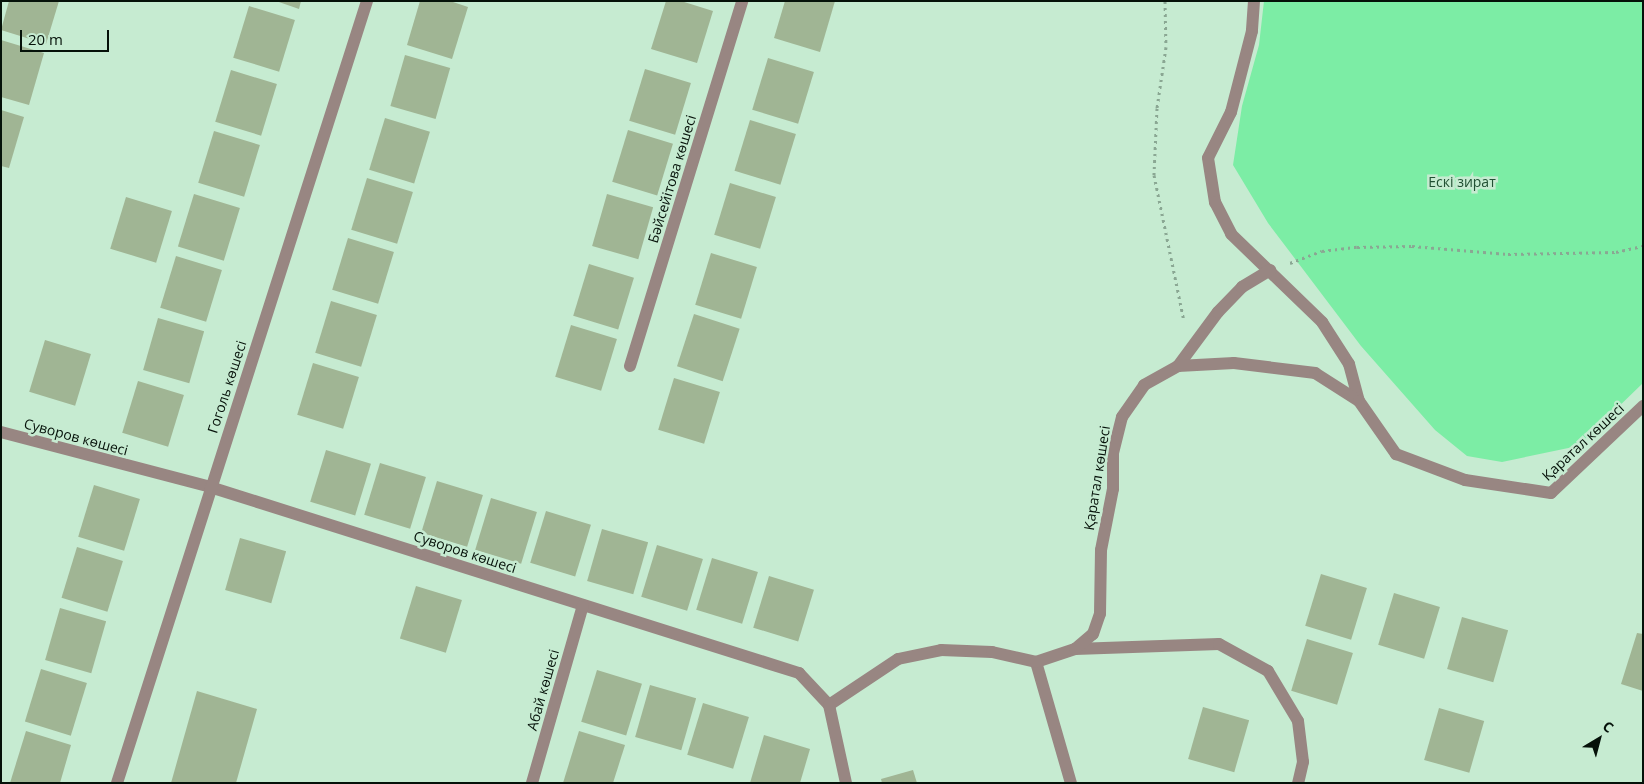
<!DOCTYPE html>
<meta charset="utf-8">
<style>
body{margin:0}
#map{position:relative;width:1644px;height:784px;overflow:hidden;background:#c6ebd1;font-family:"Open Sans",sans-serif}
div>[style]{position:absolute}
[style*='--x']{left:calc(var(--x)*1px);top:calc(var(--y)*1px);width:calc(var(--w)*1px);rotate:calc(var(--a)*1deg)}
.green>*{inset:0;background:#7ceda5}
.building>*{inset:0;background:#a0b594;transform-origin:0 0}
.path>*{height:3px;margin-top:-1.5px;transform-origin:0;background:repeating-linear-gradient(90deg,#8aa793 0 2.5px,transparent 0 6.5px)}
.lane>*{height:12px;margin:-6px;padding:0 6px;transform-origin:6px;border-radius:6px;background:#988682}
.street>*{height:12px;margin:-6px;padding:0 6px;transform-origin:6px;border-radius:6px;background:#988682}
span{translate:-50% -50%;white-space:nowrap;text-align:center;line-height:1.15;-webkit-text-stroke:5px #c6ebd1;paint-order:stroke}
.street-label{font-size:14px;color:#051109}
.park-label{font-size:14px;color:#215033}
.frame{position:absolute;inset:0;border:2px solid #051109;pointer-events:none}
.north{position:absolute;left:1574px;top:714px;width:50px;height:50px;-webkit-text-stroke:4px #c6ebd1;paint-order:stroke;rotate:37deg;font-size:14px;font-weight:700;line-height:20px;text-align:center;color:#051109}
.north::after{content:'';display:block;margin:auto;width:18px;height:22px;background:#051109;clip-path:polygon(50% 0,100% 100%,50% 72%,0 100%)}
.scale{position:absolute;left:20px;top:30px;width:89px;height:22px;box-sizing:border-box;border:2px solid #051109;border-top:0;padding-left:6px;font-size:15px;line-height:18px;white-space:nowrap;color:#051109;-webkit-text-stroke:4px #c6ebd1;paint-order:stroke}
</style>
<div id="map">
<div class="green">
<i style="clip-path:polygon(1264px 1px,1643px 1px,1643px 383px,1578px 446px,1502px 462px,1467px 456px,1435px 430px,1361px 346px,1268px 223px,1233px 165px,1242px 106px,1259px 45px)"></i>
</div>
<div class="building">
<i style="clip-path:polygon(9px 1px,59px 1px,46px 44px,1px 30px)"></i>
<i style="clip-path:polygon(276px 1px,301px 1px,299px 9px)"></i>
<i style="clip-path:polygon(420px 1px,450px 1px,468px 7px,452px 59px,407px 45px)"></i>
<i style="clip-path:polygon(666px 1px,681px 1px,713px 11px,697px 63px,651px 49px)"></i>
<i style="clip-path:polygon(785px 1px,835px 1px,820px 52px,774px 38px)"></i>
<i style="left:249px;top:6px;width:48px;height:54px;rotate:17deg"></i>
<i style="clip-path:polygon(1px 40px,44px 53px,29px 105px,1px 97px)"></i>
<i style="left:405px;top:55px;width:47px;height:53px;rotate:16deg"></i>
<i style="left:768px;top:58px;width:48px;height:54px;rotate:17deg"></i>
<i style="left:645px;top:69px;width:48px;height:54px;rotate:17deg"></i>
<i style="left:231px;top:70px;width:48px;height:54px;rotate:17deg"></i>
<i style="clip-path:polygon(1px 110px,24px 117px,9px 168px,1px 166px)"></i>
<i style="left:385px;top:118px;width:47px;height:54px;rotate:17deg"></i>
<i style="left:750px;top:120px;width:48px;height:53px;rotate:17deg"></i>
<i style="left:628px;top:130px;width:47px;height:54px;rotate:17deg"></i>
<i style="left:214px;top:131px;width:48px;height:54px;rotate:17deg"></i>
<i style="left:367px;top:178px;width:48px;height:54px;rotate:17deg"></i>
<i style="left:730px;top:183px;width:48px;height:54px;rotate:17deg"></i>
<i style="left:194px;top:194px;width:48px;height:55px;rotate:17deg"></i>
<i style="left:607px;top:194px;width:48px;height:54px;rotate:16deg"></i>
<i style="left:126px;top:197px;width:48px;height:54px;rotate:17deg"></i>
<i style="left:348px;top:238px;width:48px;height:54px;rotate:17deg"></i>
<i style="left:711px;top:253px;width:48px;height:54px;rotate:17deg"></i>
<i style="left:176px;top:256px;width:48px;height:54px;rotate:17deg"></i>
<i style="left:589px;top:264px;width:47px;height:54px;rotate:17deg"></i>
<i style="left:331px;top:301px;width:48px;height:54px;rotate:17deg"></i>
<i style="left:694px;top:314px;width:48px;height:55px;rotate:18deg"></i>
<i style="left:158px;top:318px;width:48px;height:54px;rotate:16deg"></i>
<i style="left:571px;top:325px;width:48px;height:54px;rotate:17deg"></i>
<i style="left:45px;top:340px;width:48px;height:54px;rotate:17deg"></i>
<i style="left:313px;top:363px;width:48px;height:54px;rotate:17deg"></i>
<i style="left:674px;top:378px;width:48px;height:54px;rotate:17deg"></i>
<i style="left:138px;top:381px;width:48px;height:54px;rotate:17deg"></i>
<i style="left:326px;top:450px;width:47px;height:54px;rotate:17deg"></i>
<i style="left:380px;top:463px;width:48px;height:54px;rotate:17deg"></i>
<i style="left:437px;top:481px;width:48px;height:54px;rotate:17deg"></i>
<i style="left:94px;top:485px;width:48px;height:54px;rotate:17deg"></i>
<i style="left:491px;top:498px;width:48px;height:54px;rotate:17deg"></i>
<i style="left:546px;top:511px;width:47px;height:54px;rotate:17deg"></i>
<i style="left:602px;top:529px;width:48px;height:54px;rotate:16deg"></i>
<i style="left:240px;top:538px;width:48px;height:54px;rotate:16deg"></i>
<i style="left:657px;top:545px;width:48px;height:54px;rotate:17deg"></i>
<i style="left:77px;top:547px;width:48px;height:53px;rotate:17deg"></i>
<i style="left:712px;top:558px;width:48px;height:54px;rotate:17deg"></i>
<i style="left:1321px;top:574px;width:48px;height:54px;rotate:17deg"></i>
<i style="left:769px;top:576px;width:47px;height:54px;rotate:17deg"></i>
<i style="left:416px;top:586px;width:48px;height:55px;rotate:17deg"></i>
<i style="left:1394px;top:593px;width:48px;height:54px;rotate:17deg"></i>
<i style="left:60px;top:608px;width:48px;height:54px;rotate:16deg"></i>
<i style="left:1462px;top:617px;width:48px;height:54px;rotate:16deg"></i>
<i style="clip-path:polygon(1637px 633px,1643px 634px,1643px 691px,1621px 684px)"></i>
<i style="left:1307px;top:639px;width:48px;height:54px;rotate:17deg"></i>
<i style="left:41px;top:669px;width:48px;height:55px;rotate:17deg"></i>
<i style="left:597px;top:670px;width:47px;height:54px;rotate:17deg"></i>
<i style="left:650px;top:685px;width:48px;height:54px;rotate:16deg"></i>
<i style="clip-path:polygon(197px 691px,257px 709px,236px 783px,171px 783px)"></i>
<i style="left:703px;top:703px;width:48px;height:54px;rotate:17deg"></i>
<i style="left:1203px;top:707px;width:48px;height:54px;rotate:16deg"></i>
<i style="left:1439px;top:708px;width:47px;height:54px;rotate:16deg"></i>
<i style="clip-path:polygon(26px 731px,71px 745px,60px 783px,10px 783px)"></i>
<i style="clip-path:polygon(579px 731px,625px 745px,613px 783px,563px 783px)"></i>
<i style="clip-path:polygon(764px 735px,810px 749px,800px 783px,750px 783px)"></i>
<i style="clip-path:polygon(913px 770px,917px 783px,882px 783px,881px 779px)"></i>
</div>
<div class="path">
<i style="--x:1165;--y:1;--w:46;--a:88.8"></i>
<i style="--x:1166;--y:47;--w:62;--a:98.4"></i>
<i style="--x:1157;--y:108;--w:67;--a:92.6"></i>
<i style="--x:1154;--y:175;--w:149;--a:78.4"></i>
<i style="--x:1290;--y:263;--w:34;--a:-21"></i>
<i style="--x:1322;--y:251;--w:35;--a:-7"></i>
<i style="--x:1357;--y:247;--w:55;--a:-1"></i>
<i style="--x:1412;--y:246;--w:96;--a:4.8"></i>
<i style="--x:1508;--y:254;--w:108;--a:-1.1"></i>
<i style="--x:1616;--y:252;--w:28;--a:-13"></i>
</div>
<div class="lane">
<i style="--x:1254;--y:1;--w:30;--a:94"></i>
<i style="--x:1252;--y:31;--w:84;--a:104.5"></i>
<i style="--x:1231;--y:112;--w:51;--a:116.6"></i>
<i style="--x:1208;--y:158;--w:45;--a:81"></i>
<i style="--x:1215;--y:202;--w:36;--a:63"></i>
<i style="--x:1231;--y:234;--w:127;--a:44"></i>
<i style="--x:1322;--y:322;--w:50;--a:57.3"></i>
<i style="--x:1349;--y:364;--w:38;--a:75"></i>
<i style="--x:1178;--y:366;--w:67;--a:-53.5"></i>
<i style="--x:1218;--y:312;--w:35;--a:-46"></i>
<i style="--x:1242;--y:287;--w:33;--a:-31"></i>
<i style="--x:1075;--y:649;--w:144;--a:-2"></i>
<i style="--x:1219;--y:644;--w:56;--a:28.9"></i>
<i style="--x:1268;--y:671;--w:58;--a:59"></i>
<i style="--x:1298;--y:721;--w:41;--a:83"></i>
<i style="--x:1303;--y:762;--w:22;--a:103"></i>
<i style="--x:1036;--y:662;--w:126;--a:73.9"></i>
</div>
<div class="street">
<i style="--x:630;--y:366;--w:382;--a:-72.9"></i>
<i style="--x:1;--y:432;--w:216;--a:14.7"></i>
<i style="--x:210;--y:487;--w:618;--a:17.53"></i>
<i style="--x:799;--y:673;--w:44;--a:46.8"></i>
<i style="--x:829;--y:705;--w:80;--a:77.7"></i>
<i style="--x:829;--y:705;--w:83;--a:-33.7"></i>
<i style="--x:898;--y:659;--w:44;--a:-11.8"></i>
<i style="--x:941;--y:650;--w:51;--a:2.2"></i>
<i style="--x:992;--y:652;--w:45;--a:12.8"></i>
<i style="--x:1036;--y:662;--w:41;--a:-18.4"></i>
<i style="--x:1075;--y:649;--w:23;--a:-40"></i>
<i style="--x:1093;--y:634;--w:21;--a:-71"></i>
<i style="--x:1100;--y:614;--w:64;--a:-89.1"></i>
<i style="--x:1101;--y:550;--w:62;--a:-78.9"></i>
<i style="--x:1113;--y:489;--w:36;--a:-90"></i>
<i style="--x:1113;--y:453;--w:37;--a:-76"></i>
<i style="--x:1122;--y:417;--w:39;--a:-55"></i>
<i style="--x:1144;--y:385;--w:39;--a:-29"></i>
<i style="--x:1178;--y:366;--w:56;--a:-3.1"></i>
<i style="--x:1234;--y:363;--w:82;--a:7"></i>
<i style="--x:1315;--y:373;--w:52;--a:32.5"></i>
<i style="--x:1359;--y:401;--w:65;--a:55.1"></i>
<i style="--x:1396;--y:454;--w:74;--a:20.6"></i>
<i style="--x:1465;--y:480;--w:87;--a:8.6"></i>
<i style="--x:1551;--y:493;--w:127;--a:-43.4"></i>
<i style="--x:117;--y:783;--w:821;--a:-72.27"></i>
<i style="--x:532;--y:783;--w:185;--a:-74"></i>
</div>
<div class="street-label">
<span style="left:672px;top:179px;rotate:-73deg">Бәйсейітова көшесі</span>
<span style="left:227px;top:387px;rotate:-72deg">Гоголь көшесі</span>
<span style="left:76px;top:437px;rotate:15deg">Суворов көшесі</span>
<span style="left:1583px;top:442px;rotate:-43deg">Қаратал көшесі</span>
<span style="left:1097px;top:478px;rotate:-81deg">Қаратал көшесі</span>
<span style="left:465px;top:552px;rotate:18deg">Суворов көшесі</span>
<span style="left:543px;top:690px;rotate:-74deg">Абай көшесі</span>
</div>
<div class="park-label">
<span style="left:1462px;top:182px">Ескі зират</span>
</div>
<div class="frame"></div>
<div class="north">С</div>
<div class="scale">20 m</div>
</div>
